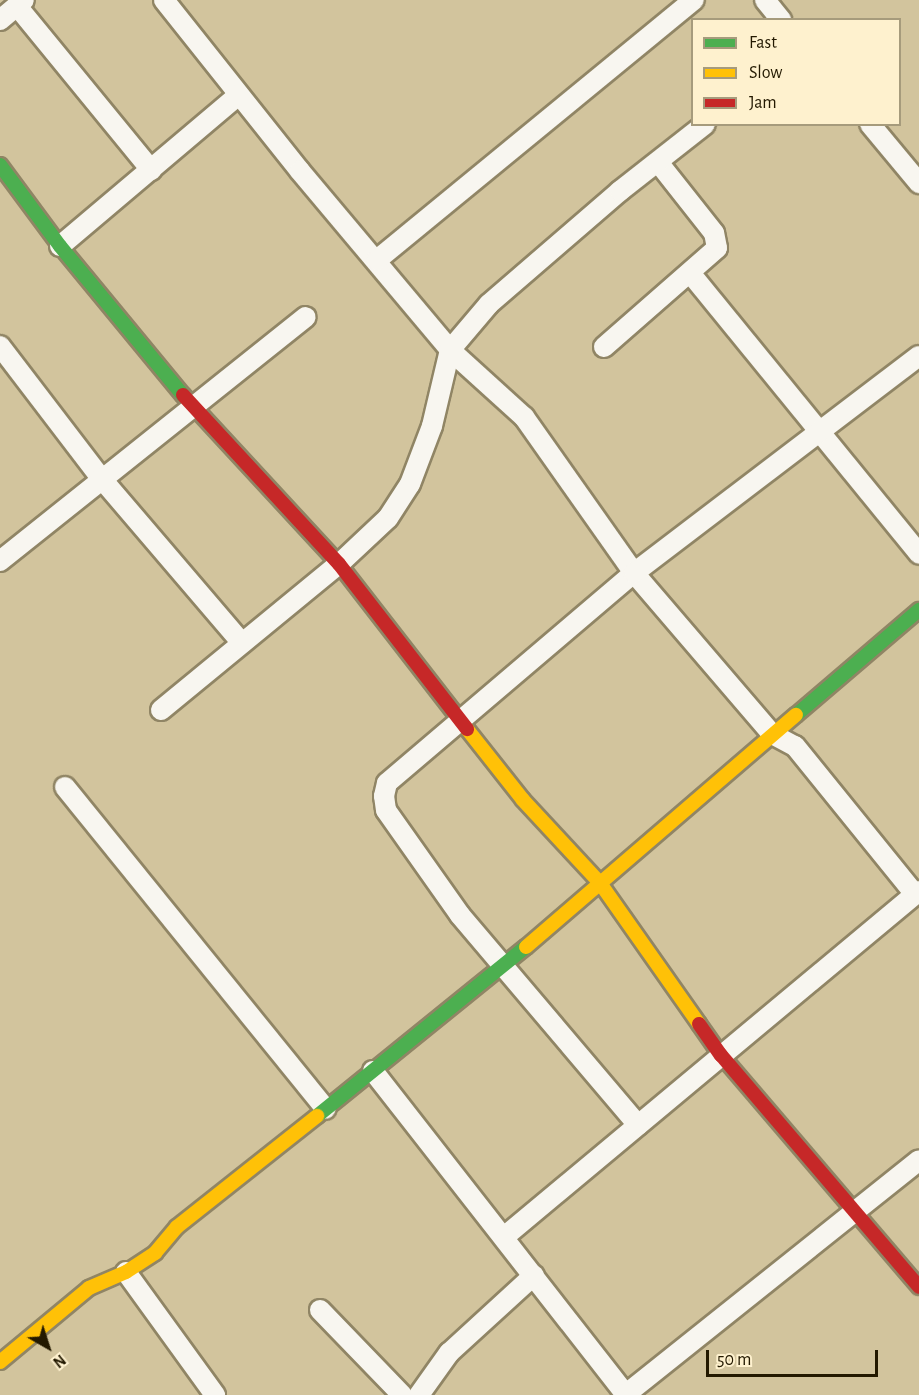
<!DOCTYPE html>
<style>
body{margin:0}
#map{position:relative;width:919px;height:1395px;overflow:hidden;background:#d2c49d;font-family:"Alegreya Sans",sans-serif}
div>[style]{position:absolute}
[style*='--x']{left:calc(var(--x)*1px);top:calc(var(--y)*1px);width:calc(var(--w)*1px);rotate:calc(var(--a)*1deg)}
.roads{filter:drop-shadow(2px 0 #908565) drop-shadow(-2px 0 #908565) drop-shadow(0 2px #908565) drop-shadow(0 -2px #908565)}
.street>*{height:20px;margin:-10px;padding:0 10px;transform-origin:10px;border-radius:10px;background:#f8f6f0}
.fast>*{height:14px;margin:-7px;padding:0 7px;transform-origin:7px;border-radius:7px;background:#4caf50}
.slow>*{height:14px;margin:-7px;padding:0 7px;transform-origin:7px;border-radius:7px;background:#ffc107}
.jam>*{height:14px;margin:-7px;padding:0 7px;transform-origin:7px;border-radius:7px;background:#c62828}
span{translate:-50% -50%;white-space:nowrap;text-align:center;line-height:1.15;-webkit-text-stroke:5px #fef1ce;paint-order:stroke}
.legend{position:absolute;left:691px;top:18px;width:210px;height:108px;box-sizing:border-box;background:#fef1ce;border:2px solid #a69b7c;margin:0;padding:8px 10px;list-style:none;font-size:18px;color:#231900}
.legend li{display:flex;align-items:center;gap:12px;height:30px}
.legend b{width:30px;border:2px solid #a69b7c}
.north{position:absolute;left:18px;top:1317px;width:60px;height:60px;-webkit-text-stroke:4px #fef1ce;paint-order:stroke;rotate:141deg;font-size:16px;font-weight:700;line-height:24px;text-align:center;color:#231900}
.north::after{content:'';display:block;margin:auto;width:21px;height:27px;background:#231900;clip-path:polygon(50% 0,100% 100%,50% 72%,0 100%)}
.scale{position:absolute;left:706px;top:1350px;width:172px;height:27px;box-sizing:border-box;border:3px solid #231900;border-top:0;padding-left:8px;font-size:18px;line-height:21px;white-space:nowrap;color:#231900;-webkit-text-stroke:4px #fef1ce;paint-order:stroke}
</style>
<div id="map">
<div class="roads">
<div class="street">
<i style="--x:164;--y:0;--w:218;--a:51.5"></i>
<i style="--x:300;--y:171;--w:234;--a:50"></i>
<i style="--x:450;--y:350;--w:100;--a:42.2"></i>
<i style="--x:524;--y:417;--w:191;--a:54.8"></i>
<i style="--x:634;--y:573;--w:212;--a:49.4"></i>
<i style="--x:772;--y:734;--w:26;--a:28"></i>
<i style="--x:795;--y:746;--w:191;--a:51"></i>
<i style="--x:765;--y:0;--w:26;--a:51"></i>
<i style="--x:17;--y:6;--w:212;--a:50.7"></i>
<i style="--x:0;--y:20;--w:31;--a:-40"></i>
<i style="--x:870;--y:124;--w:77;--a:50.3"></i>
<i style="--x:60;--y:246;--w:234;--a:-40.2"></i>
<i style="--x:377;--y:260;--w:410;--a:-39.4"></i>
<i style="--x:691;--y:274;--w:361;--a:50.8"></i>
<i style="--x:0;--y:346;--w:166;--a:52.6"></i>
<i style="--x:101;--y:478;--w:217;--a:49.5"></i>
<i style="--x:604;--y:347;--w:150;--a:-41.2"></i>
<i style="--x:717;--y:248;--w:15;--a:-101"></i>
<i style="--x:714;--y:233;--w:90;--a:-128.3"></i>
<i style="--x:0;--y:561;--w:391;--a:-38.6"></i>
<i style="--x:161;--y:710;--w:230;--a:-39.4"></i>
<i style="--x:339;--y:564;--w:67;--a:-43.2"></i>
<i style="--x:388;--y:518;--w:40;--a:-57.1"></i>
<i style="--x:410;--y:484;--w:62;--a:-69.2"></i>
<i style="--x:432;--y:426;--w:78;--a:-76.7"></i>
<i style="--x:450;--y:350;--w:60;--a:-49.7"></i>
<i style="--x:489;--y:304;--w:173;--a:-40.8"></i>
<i style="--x:620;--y:191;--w:108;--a:-38.2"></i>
<i style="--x:65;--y:787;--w:414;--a:51"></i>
<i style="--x:373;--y:1071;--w:410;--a:52"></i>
<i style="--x:638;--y:1125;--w:275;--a:-130.3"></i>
<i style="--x:460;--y:915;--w:128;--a:-125.2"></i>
<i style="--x:386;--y:810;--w:14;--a:-98"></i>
<i style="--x:384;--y:796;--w:13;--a:-77"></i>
<i style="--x:387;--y:783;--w:324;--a:-40.4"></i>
<i style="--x:634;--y:573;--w:358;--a:-37.3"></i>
<i style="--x:504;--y:1237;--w:540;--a:-39.82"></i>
<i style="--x:126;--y:1272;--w:152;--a:54.1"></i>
<i style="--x:320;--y:1310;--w:118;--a:46"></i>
<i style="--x:419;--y:1395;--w:52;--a:-54.5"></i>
<i style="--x:449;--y:1353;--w:115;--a:-42.5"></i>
<i style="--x:625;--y:1395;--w:376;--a:-38.6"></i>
</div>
<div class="fast">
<i style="--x:0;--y:165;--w:101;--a:53.5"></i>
<i style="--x:60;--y:246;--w:193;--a:50.5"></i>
<i style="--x:796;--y:715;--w:162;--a:-40.5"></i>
<i style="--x:317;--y:1116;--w:269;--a:-39"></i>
</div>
<div class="slow">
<i style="--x:467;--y:729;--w:90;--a:51.7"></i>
<i style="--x:523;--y:800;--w:113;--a:47.1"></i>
<i style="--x:600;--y:883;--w:172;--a:54.9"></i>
<i style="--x:526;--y:947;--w:356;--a:-40.7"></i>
<i style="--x:0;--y:1362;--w:116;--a:-39.7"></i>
<i style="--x:89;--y:1288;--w:40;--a:-23.4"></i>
<i style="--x:126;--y:1272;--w:35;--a:-33"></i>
<i style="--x:155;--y:1253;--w:34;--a:-50"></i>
<i style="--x:177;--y:1227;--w:179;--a:-38.4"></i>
</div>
<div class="jam">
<i style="--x:183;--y:395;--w:230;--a:47.3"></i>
<i style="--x:339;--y:564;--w:209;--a:52.2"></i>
<i style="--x:699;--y:1024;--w:38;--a:55"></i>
<i style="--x:721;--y:1055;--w:305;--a:49.5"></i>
</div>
</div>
<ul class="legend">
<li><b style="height:8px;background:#4caf50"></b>Fast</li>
<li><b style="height:8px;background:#ffc107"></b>Slow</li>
<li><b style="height:8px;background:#c62828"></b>Jam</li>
</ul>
<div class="north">N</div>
<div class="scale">50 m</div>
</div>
